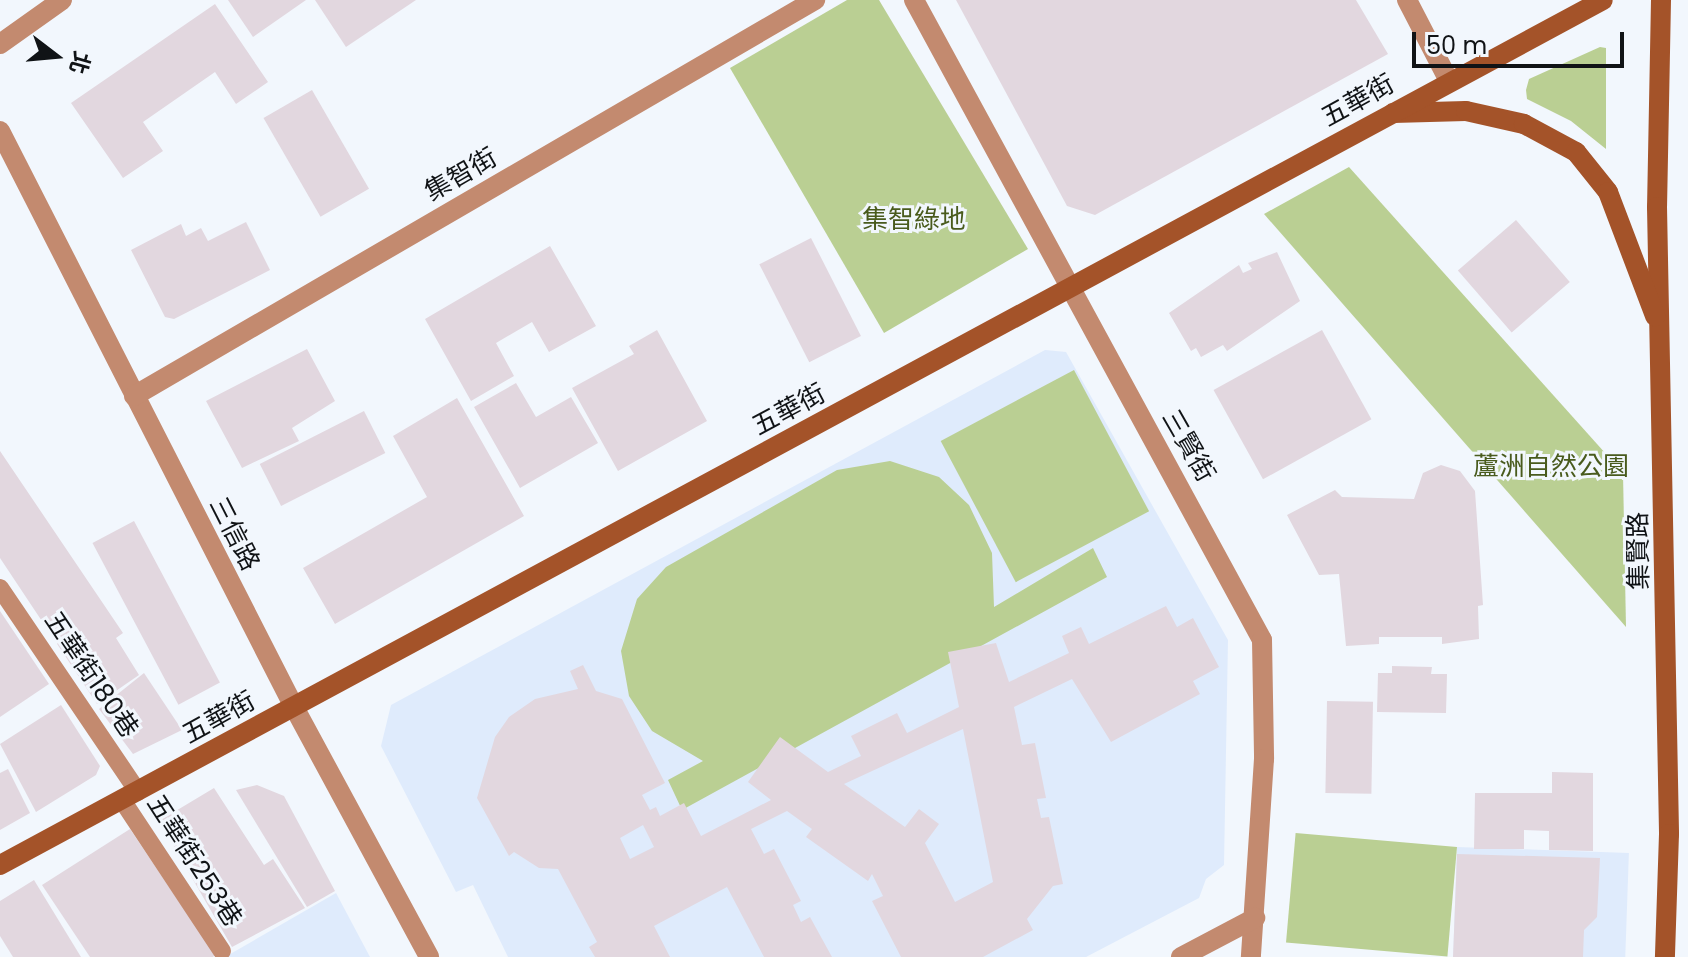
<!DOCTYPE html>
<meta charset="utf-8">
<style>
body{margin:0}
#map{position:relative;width:1688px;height:957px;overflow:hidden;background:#f2f7fd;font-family:Poppins,"Noto Sans TC",sans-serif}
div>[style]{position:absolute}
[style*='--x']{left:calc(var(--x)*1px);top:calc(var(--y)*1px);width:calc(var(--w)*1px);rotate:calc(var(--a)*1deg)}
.built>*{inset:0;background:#dfebfc;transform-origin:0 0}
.green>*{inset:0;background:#bacf93;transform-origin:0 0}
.building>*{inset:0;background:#e2d7df;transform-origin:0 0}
.lane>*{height:18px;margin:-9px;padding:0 9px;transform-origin:9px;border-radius:9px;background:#c38a6f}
.street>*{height:20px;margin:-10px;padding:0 10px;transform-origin:10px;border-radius:10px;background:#c38a6f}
.secondary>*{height:20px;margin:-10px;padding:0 10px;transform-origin:10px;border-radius:10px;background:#a45329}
span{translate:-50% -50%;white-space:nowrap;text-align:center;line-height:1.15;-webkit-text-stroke:6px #f2f7fd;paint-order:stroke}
.street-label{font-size:26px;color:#101316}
.park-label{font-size:26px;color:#495b1d}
.north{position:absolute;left:16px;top:16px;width:80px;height:80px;-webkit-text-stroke:6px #f2f7fd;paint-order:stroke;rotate:106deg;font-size:22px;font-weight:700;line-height:32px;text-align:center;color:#101316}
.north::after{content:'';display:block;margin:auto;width:28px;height:36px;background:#101316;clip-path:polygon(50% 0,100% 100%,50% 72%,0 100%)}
.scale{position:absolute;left:1412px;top:32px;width:212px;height:36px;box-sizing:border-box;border:4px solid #101316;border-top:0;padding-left:10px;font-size:24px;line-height:28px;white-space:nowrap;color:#101316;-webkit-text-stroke:6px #f2f7fd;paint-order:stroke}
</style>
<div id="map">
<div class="built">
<i style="clip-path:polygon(1045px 350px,1066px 352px,1228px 640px,1224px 865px,1206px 879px,1199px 898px,1086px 957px,508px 957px,473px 885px,456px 892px,381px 746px,391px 705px)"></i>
<i style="left:1457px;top:847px;width:172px;height:110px;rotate:2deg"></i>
<i style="clip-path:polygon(336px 893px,370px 957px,225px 957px)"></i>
</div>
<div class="green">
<i style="clip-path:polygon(847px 0,879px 0,1028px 249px,884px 333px,730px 68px)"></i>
<i style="clip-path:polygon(1600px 47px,1606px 48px,1606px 149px,1571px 121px,1527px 99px,1526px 90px,1529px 79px)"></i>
<i style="clip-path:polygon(1349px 167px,1623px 473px,1626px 627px,1264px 214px)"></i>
<i style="left:1074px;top:370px;width:160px;height:151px;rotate:62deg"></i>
<i style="clip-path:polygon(890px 461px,939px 477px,969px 505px,992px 553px,994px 607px,1093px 548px,1107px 577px,682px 810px,668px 780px,703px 761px,652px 731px,629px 696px,621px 651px,637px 599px,666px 567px,837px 470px)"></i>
<i style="left:1457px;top:847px;width:110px;height:162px;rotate:95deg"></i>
</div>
<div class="building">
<i style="clip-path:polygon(228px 0,306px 0,253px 37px)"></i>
<i style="clip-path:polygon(315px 0,416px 0,346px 47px)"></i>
<i style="clip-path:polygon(956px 0,1356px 0,1388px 54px,1095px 215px,1067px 206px)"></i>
<i style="clip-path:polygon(215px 4px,268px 82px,236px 104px,215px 72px,143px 122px,163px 151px,123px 178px,71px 103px)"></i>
<i style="left:312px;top:90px;width:114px;height:56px;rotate:60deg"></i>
<i style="left:1516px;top:220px;width:82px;height:77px;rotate:49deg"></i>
<i style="clip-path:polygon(246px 222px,270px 270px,174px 319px,165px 317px,131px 250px,181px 224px,186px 236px,201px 228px,208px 241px)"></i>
<i style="left:811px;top:238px;width:110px;height:58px;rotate:63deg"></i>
<i style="clip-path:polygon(550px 246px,596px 326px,549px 352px,532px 322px,496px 343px,514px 376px,471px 401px,425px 319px)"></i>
<i style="clip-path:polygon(1277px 252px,1300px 301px,1227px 351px,1223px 345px,1201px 357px,1196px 348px,1191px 351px,1169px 313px,1239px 265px,1243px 273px,1252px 269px,1248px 263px)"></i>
<i style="clip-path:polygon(657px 330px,707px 421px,618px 471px,572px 388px,634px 354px,629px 346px)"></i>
<i style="left:1322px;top:330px;width:102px;height:124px;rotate:61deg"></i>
<i style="clip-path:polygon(307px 349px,335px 401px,292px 428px,299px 441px,242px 468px,206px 401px)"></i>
<i style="clip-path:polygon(516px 383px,536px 417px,571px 397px,598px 443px,520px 488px,474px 407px)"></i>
<i style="clip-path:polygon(457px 398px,524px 516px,335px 624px,303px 568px,427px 497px,393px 436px)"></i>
<i style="left:364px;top:411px;width:47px;height:117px;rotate:63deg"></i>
<i style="clip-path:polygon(0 451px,123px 633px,116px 638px,139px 675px,97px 704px,0 558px)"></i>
<i style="clip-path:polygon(1441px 465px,1460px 471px,1475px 491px,1483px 605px,1478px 606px,1479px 639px,1442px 644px,1442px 637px,1379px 637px,1379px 644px,1346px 646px,1339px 574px,1319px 575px,1287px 515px,1335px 490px,1342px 497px,1414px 499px,1423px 473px)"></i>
<i style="left:134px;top:521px;width:183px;height:47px;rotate:62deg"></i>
<i style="clip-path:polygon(evenodd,1166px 606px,1177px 627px,1193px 618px,1219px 667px,1193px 681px,1200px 694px,1111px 742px,1072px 679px,1014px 707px,1022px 745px,1035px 743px,1046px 798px,1037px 799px,1041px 818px,1049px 817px,1063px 884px,1053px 886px,1027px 919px,1033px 930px,983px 957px,901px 957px,872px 901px,883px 896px,872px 874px,868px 881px,806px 837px,812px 829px,787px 811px,751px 829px,764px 854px,774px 849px,801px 901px,793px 905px,801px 922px,810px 917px,832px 957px,764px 957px,727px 887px,654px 926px,670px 957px,595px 957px,589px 947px,597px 942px,558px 869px,539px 868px,514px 852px,509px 856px,477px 798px,495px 737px,509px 717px,535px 699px,578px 689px,570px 671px,583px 665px,596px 691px,622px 699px,665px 783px,642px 795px,650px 810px,656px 807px,660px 816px,684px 803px,701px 836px,771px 800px,748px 782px,780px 737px,828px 772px,861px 756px,851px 736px,897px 713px,907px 733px,959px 707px,948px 652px,996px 643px,1009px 682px,1069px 653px,1062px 636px,1081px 627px,1089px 644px,1166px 606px,963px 729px,993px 882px,955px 902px,925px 843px,939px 824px,919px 809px,905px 827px,844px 784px,963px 729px,1166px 606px,643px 825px,654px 847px,630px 859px,620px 838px,643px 825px)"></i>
<i style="clip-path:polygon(0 611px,49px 684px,0 717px)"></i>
<i style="clip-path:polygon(1392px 666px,1432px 667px,1431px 674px,1447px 674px,1446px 713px,1377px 712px,1378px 673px,1392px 673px)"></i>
<i style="clip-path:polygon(144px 673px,182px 730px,133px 754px,99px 709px)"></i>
<i style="left:1327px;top:701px;width:46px;height:92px;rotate:1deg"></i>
<i style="clip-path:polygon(61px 705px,100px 766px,96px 775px,36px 812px,0 744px)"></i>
<i style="clip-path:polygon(8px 769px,30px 813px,0 830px,0 773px)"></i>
<i style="clip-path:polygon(1552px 772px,1593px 773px,1593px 851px,1549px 850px,1549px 831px,1524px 830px,1524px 849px,1474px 849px,1475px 793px,1552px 793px)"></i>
<i style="clip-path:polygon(257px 785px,284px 796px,335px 891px,307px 907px,236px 790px)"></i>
<i style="clip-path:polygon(214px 788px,264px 865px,273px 859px,305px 908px,232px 947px,159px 821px)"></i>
<i style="clip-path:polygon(130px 829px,215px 955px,213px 957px,90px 957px,42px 885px)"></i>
<i style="clip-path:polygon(1457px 854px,1600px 858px,1597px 917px,1584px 930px,1583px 957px,1453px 957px)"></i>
<i style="clip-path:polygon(34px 880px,81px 957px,13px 957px,0 936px,0 901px)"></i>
</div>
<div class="lane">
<i style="--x:0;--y:588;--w:246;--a:55.9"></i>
<i style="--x:122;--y:800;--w:181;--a:56.5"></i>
</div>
<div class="street">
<i style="--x:914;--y:0;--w:728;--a:61.46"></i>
<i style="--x:1262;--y:640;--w:119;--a:89"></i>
<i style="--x:1264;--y:759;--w:198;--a:93.8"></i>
<i style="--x:1407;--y:0;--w:89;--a:62.6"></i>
<i style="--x:0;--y:44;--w:76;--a:-35.4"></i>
<i style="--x:0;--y:131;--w:647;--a:62.96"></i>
<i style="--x:294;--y:707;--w:284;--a:61.6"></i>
<i style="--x:134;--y:396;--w:788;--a:-30.18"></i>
<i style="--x:1181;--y:957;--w:84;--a:-27.8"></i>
</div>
<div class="secondary">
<i style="--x:1661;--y:0;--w:207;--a:91.1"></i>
<i style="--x:1657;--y:207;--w:627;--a:88.9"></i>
<i style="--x:1669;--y:834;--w:123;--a:91.9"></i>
<i style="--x:1393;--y:113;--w:73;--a:-1.6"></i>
<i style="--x:1466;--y:111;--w:59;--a:12.6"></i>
<i style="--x:1524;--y:124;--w:59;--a:28.3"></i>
<i style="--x:1576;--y:152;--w:51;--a:51.3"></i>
<i style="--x:1608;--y:192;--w:133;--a:69.2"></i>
<i style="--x:0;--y:865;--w:1821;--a:-28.35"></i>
</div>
<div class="street-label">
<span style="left:1358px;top:101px;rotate:-29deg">五華街</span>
<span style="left:461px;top:175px;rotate:-30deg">集智街</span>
<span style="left:789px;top:410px;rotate:-28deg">五華街</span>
<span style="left:1188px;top:446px;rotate:60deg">三賢街</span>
<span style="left:234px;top:534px;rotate:63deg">三信路</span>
<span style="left:1639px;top:551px;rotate:-91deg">集賢路</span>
<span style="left:91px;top:675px;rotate:56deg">五華街180巷</span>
<span style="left:219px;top:718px;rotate:-29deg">五華街</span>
<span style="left:194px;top:861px;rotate:57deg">五華街253巷</span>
</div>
<div class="park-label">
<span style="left:914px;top:220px">集智綠地</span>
<span style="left:1551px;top:467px">蘆洲自然公園</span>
</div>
<div class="north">北</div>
<div class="scale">50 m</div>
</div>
